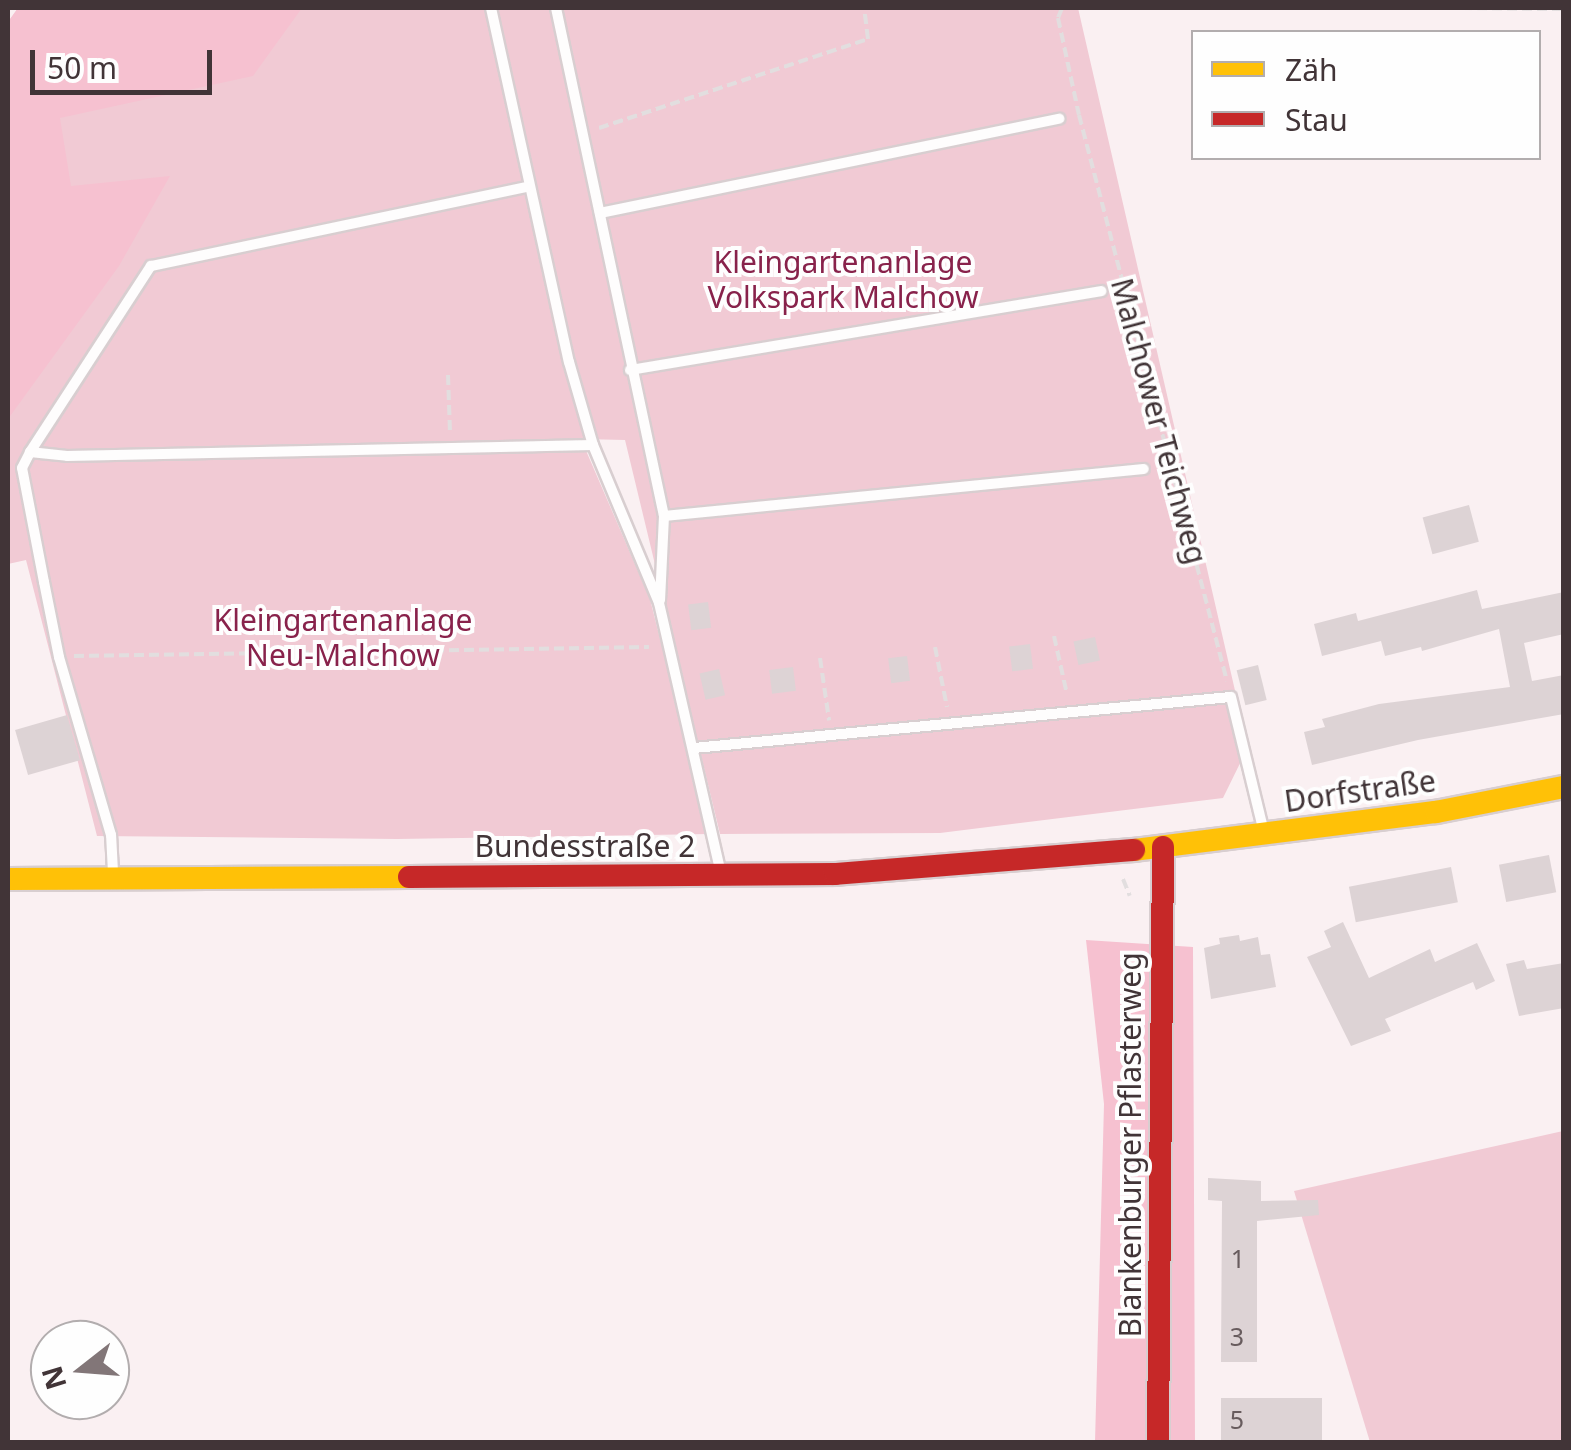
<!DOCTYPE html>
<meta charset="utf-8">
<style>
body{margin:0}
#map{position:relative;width:1571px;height:1450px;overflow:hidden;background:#faf0f2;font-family:"Noto Sans",sans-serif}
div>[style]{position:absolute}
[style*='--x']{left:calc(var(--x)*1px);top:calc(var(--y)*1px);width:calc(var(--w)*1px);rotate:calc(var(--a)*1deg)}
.green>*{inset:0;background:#f1cad4}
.forest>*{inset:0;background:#f6c1d0}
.building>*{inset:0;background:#ddd3d5;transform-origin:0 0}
.path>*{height:4px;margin-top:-2px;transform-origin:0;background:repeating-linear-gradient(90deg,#e2dedf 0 10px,transparent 0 15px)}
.roads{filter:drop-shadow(2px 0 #d8ced0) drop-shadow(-2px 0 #d8ced0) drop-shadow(0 2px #d8ced0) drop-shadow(0 -2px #d8ced0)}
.lane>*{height:10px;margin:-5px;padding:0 5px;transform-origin:5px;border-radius:5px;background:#fefdfd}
.slow>*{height:22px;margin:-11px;padding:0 11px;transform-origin:11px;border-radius:11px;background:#ffc107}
.jam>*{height:22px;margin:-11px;padding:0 11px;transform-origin:11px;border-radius:11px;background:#c62828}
span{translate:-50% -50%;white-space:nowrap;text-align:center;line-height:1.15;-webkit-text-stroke:8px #fefefe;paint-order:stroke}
.number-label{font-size:25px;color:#685c5e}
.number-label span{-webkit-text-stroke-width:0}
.park-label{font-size:30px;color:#88224b}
.street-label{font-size:30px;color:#413437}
.frame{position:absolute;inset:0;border:10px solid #413437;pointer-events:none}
.legend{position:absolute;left:1191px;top:30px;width:350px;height:130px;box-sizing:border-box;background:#fefefe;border:2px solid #b2adae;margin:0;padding:12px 18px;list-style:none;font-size:30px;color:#413437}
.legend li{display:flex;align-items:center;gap:20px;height:50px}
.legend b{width:50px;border:2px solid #b2adae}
.north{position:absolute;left:30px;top:1320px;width:100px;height:100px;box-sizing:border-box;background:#fefefe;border:2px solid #b2adae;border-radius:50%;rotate:253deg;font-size:28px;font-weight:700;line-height:40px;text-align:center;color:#413437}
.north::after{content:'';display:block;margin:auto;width:35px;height:45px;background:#827678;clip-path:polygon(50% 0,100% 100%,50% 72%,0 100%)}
.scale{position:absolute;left:30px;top:50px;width:182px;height:45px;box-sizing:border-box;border:5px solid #413437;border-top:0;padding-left:12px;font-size:30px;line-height:35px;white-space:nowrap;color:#413437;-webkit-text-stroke:8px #fefefe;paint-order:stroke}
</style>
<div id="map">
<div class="green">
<i style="clip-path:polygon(18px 8px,1078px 8px,1248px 747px,1223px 798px,940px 833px,720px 834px,625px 440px,581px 439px,650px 599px,709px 834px,397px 839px,97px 836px,26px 560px,8px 564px,8px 22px)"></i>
<i style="clip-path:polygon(1563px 1131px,1563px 1442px,1370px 1442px,1294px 1191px)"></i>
</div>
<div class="forest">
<i style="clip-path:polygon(18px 8px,302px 8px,253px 76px,60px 118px,71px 186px,170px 176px,119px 266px,8px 419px,8px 22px)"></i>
<i style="clip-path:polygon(1086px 940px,1193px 947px,1195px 1442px,1095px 1442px,1104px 1104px)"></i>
</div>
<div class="building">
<i style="left:1469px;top:505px;width:38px;height:48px;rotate:75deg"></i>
<i style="clip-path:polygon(1477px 590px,1482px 609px,1564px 592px,1564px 634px,1524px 643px,1532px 681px,1564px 675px,1564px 714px,1418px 740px,1312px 765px,1304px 732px,1325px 727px,1322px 719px,1379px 704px,1510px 687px,1499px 629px,1422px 651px,1421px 647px,1385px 656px,1381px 641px,1322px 656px,1314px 624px,1356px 613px,1358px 621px)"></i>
<i style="left:708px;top:602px;width:26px;height:20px;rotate:83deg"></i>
<i style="left:1095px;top:637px;width:24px;height:22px;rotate:78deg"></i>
<i style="left:1030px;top:644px;width:25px;height:21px;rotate:83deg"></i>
<i style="left:907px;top:656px;width:25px;height:19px;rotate:83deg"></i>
<i style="left:1258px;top:665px;width:36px;height:22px;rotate:76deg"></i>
<i style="left:793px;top:667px;width:24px;height:24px;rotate:83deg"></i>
<i style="left:719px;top:669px;width:27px;height:20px;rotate:77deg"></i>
<i style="left:67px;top:715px;width:47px;height:54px;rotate:74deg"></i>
<i style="left:1549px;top:855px;width:38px;height:51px;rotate:79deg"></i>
<i style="left:1451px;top:867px;width:36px;height:104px;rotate:79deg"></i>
<i style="clip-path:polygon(1343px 922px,1369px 978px,1430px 949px,1435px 962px,1477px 943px,1495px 981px,1476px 990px,1473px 982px,1385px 1019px,1391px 1031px,1351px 1046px,1307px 957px,1331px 947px,1324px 931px)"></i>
<i style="clip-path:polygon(1239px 935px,1240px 941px,1258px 937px,1261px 955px,1270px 954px,1276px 987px,1211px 999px,1204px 948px,1220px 944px,1219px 938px)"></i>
<i style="clip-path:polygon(1524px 960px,1527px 969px,1564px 963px,1564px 1008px,1519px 1016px,1506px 964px)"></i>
<i style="clip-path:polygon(1208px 1178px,1261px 1181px,1261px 1201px,1318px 1200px,1319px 1215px,1257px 1221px,1257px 1362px,1221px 1362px,1222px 1201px,1208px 1200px)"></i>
<i style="left:1221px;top:1398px;width:101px;height:44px"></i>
</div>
<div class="path">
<i style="--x:1062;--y:8;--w:11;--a:112"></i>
<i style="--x:1058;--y:18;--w:99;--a:77.8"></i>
<i style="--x:1079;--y:115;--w:585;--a:75.35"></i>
<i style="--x:1462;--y:8;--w:102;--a:0.6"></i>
<i style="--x:599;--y:128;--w:283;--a:-18.3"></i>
<i style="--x:868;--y:39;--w:31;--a:-97"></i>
<i style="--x:448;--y:375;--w:56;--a:88"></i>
<i style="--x:1054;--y:636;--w:59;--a:77.4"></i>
<i style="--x:935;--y:647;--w:61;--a:78.7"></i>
<i style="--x:74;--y:656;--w:575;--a:-0.9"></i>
<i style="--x:820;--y:658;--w:63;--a:81.7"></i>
<i style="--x:1123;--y:879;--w:18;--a:68"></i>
</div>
<div class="roads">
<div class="lane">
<i style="--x:491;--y:8;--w:362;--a:77.6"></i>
<i style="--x:569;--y:362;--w:86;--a:73.9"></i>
<i style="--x:593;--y:445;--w:171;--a:67.3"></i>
<i style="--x:659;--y:603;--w:273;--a:77.1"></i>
<i style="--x:556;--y:8;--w:519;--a:78"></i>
<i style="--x:664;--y:516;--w:84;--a:92.7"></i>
<i style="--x:600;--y:213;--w:469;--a:-11.6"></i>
<i style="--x:630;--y:370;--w:478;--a:-9.5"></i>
<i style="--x:30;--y:452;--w:37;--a:6"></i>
<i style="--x:67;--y:456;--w:526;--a:-1.2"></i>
<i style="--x:664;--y:516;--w:482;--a:-5.6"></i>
<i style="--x:694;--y:748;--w:539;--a:-5.43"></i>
<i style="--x:1231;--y:697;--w:139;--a:76.3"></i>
<i style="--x:113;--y:872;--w:37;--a:-93"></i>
<i style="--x:111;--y:835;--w:185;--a:-106.3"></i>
<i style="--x:59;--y:657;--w:76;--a:-101.3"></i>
<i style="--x:44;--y:582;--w:116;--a:-100.9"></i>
<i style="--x:22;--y:468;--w:18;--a:-63"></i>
<i style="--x:30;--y:452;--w:222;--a:-57"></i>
<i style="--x:151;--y:266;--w:384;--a:-11.9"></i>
</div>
<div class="slow">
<i style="--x:1134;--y:850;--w:304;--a:-7.2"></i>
<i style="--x:1436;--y:812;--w:130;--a:-11.1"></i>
<i style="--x:8;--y:879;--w:401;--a:-0.3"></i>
</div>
<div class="jam">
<i style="--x:409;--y:877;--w:426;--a:-0.4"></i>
<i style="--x:835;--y:874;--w:300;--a:-4.6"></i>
<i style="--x:1158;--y:1442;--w:595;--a:-89.52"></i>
</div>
</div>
<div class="number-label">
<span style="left:1238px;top:1258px">1</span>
<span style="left:1237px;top:1336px">3</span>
<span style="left:1237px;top:1419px">5</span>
</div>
<div class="park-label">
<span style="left:843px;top:279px">Kleingartenanlage<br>Volkspark Malchow</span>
<span style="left:343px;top:637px">Kleingartenanlage<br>Neu-Malchow</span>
</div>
<div class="street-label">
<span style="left:1159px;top:421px;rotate:75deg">Malchower Teichweg</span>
<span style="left:1360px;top:791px;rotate:-8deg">Dorfstraße</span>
<span style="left:585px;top:846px">Bundesstraße 2</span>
<span style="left:1130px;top:1145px;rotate:-90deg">Blankenburger Pflasterweg</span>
</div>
<div class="frame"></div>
<ul class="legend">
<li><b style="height:12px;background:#ffc107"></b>Zäh</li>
<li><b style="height:12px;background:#c62828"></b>Stau</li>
</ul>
<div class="north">N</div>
<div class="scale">50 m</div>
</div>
